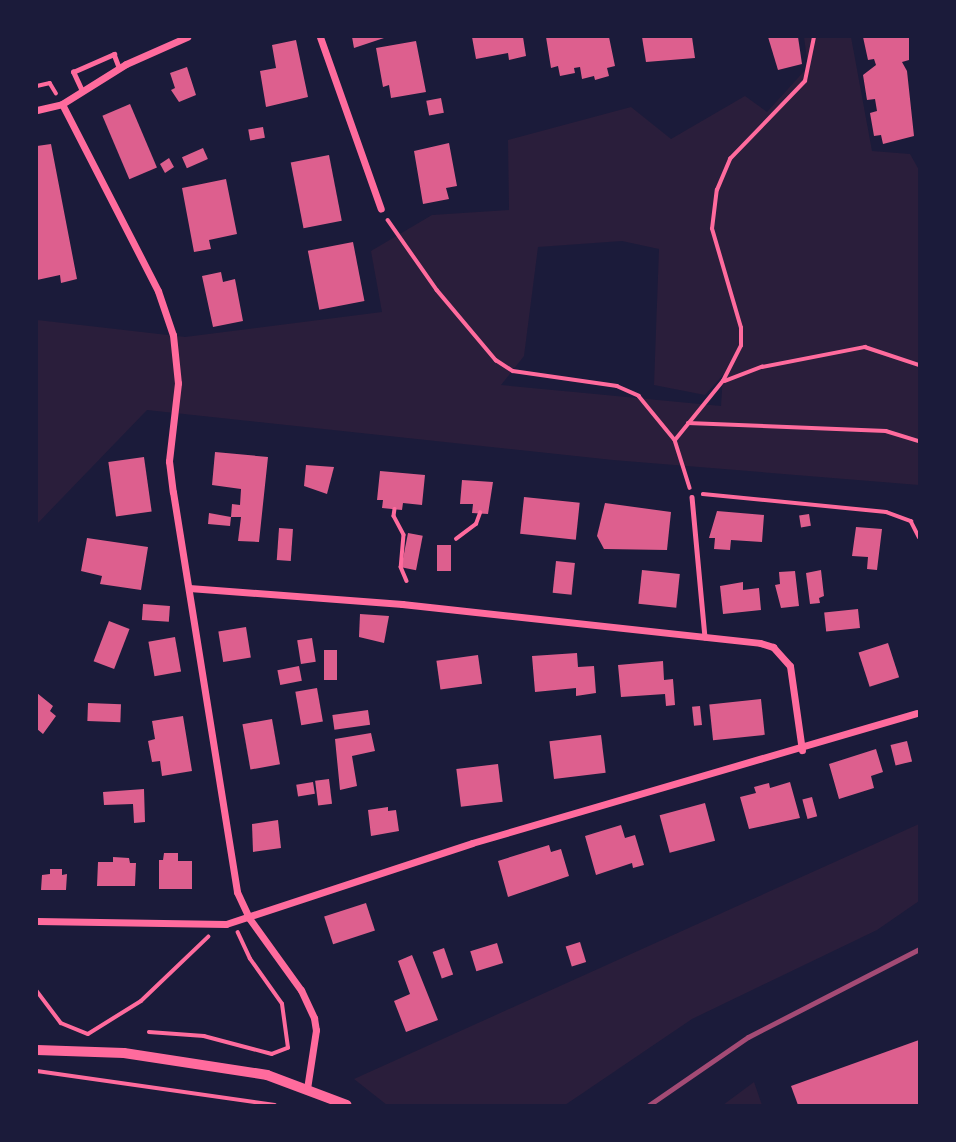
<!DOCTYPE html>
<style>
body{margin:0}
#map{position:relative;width:956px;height:1142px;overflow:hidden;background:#1b1b3a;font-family:"Fira Sans Condensed",sans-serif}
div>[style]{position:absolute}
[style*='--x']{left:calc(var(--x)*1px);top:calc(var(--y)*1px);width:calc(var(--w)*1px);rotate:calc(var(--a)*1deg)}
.green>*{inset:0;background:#2a1e3b}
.building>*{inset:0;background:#dd5f8e;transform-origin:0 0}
.path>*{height:3.5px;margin:-1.75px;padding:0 1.75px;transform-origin:1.75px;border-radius:1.75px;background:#ff6b9d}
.service>*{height:4.5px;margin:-2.25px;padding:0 2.25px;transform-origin:2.25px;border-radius:2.25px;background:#ff6b9d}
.minor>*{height:7px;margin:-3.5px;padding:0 3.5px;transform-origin:3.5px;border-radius:3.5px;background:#ff6b9d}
.tertiary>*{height:10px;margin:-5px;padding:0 5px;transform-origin:5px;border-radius:5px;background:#ff6b9d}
.rail>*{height:5px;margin:-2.5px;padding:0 2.5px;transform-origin:2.5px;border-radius:2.5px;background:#a44b75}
span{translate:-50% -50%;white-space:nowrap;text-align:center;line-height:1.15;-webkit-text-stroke:5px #1b1b3a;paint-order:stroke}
.frame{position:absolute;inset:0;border:38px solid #1b1b3a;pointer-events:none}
</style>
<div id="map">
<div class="green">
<i style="clip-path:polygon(evenodd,804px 37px,851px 37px,872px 151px,910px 154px,919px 170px,919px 485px,613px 460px,147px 410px,37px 524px,37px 320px,185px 337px,382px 312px,371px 251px,432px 215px,509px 210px,508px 140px,631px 107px,671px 139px,745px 96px,767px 112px,808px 67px,804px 37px,622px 241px,659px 249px,654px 385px,705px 395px,723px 375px,721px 406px,501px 385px,524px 356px,538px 247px,622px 241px)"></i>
<i style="clip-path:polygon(919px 824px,919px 901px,877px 930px,692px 1019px,565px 1105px,387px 1105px,354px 1079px)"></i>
<i style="clip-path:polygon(754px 1082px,762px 1105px,723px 1105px)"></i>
</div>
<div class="building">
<i style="clip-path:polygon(352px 37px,384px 37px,384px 38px,354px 48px)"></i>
<i style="clip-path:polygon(472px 37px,523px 37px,526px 56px,509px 60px,508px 53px,476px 59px)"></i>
<i style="clip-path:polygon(546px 37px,609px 37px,615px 66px,607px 68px,609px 76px,595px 80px,594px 76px,582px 79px,580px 67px,574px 68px,575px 73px,560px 76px,558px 66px,551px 68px)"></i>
<i style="clip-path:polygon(642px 37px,692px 37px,695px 58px,646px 62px)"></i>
<i style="clip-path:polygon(768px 37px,798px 37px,802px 64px,778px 70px)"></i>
<i style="clip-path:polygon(863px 37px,909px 37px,909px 60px,902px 62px,907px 71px,914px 136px,883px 144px,881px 135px,874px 136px,870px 113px,877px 111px,875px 99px,867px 100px,863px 75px,876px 65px,874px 59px,868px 60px)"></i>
<i style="clip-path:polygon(296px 40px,308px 97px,266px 107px,260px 71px,276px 68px,272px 45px)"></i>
<i style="clip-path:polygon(416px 41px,426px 92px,391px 98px,389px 85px,383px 87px,376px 48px)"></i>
<i style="clip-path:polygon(187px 67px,196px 95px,179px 102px,171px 90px,175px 88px,170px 73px)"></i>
<i style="left:441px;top:98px;width:15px;height:15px;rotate:79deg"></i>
<i style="left:130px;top:104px;width:69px;height:30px;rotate:67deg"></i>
<i style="left:263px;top:127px;width:11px;height:15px;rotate:80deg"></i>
<i style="clip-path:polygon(449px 143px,457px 186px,446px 188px,449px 199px,423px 204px,414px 151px)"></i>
<i style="clip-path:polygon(51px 144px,77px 279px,61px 283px,60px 275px,37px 280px,37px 146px)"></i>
<i style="left:203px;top:148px;width:12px;height:23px;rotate:66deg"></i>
<i style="left:329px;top:155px;width:67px;height:39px;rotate:79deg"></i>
<i style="clip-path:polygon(169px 158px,174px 167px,165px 173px,160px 164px)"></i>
<i style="clip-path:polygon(226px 179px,237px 234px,209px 240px,211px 249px,194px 252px,182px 188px)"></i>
<i style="left:353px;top:242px;width:60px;height:46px;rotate:79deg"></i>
<i style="clip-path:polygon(221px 272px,223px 282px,235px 279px,243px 321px,213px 327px,202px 276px)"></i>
<i style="clip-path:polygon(215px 452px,268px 457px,259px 542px,238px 541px,241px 517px,231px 517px,232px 504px,240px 505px,241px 489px,212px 485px)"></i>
<i style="left:144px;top:457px;width:55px;height:36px;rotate:82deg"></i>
<i style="clip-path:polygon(306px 465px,334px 467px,327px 494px,304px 486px)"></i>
<i style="clip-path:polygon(380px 471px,425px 475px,422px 505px,403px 503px,402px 510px,382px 508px,383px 500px,377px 500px)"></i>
<i style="clip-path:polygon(462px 480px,493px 482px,488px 514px,472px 513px,473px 504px,460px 504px)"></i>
<i style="left:524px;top:497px;width:56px;height:37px;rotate:6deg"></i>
<i style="clip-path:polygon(605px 503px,671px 512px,667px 550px,604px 549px,597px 536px)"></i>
<i style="clip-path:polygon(717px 511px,764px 515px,762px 542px,731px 540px,730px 550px,714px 549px,715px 538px,709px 538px)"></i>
<i style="clip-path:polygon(209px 513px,231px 517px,230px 526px,208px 524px)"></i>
<i style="left:809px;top:514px;width:12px;height:10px;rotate:81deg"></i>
<i style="clip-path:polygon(856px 527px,882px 529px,877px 570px,867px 569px,868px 557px,852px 556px)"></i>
<i style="left:279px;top:528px;width:14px;height:32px;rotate:4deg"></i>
<i style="left:408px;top:533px;width:15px;height:35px;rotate:11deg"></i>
<i style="clip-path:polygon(87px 538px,148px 547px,141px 590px,100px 584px,102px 576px,81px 571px)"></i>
<i style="left:437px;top:545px;width:14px;height:26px"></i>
<i style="left:556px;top:561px;width:19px;height:32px;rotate:6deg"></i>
<i style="left:642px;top:570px;width:38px;height:34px;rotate:6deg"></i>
<i style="clip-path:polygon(821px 570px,824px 596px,819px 598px,820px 603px,810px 604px,806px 573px)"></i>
<i style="clip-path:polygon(795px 571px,799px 606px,781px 608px,775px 585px,780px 584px,779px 572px)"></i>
<i style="clip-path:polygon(743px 582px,743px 590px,759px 588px,761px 610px,723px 614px,720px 586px)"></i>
<i style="left:143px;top:604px;width:27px;height:16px;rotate:4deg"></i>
<i style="left:858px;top:609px;width:19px;height:34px;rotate:84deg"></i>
<i style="clip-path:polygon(360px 614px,389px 616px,384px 643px,359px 637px)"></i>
<i style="left:109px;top:621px;width:22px;height:43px;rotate:21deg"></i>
<i style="left:246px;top:627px;width:31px;height:28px;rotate:81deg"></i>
<i style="left:175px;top:637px;width:35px;height:27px;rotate:80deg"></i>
<i style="left:312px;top:638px;width:24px;height:15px;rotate:81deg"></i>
<i style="left:888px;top:643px;width:36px;height:31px;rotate:72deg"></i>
<i style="left:324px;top:650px;width:13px;height:30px"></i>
<i style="clip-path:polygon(577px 653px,578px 667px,594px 666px,596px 693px,576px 696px,576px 688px,535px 692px,532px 656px)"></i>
<i style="left:478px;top:655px;width:29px;height:42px;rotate:82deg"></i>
<i style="clip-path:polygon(663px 661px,664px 680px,673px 679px,675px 705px,666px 706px,665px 694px,621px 697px,618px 665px)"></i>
<i style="left:299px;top:666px;width:15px;height:22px;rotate:79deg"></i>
<i style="left:317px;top:688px;width:34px;height:22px;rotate:80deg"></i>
<i style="clip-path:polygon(37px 693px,53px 706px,50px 711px,56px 716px,43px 734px,37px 729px)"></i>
<i style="left:761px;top:699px;width:36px;height:52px;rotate:84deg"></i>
<i style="left:88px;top:703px;width:33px;height:18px;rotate:2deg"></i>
<i style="left:700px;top:706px;width:19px;height:8px;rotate:84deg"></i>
<i style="left:368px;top:710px;width:15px;height:36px;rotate:82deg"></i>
<i style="clip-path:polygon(183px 716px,192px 771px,162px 776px,160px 761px,152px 762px,148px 741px,155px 739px,152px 721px)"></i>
<i style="left:272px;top:719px;width:46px;height:30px;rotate:80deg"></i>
<i style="clip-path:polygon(371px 733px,375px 751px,352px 756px,357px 786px,340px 790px,335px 739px)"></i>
<i style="left:601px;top:735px;width:38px;height:52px;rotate:83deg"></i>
<i style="left:907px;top:741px;width:21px;height:17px;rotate:76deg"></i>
<i style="clip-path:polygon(876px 749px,883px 772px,871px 776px,874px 788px,839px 799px,829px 764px)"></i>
<i style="left:498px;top:764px;width:38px;height:42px;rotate:83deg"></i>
<i style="left:329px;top:779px;width:25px;height:14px;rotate:83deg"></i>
<i style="left:313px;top:782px;width:12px;height:17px;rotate:81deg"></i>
<i style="clip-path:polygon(790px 782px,800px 818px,749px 829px,740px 797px,756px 793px,754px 787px,769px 783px,770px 788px)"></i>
<i style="clip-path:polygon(144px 789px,145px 822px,134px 823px,133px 804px,104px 805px,103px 792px)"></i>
<i style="left:812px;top:797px;width:20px;height:10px;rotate:75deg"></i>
<i style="left:705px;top:803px;width:39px;height:47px;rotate:75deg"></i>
<i style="clip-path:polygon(388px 807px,388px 811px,396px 810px,399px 831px,371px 836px,368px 810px)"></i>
<i style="clip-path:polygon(278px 820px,281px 848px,253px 852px,252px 824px)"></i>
<i style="clip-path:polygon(621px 825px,625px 838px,635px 835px,644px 865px,633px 868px,632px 863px,596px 875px,585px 836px)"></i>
<i style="clip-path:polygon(549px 845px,551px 852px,561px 849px,569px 876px,508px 897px,498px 861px)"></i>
<i style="clip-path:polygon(164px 853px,178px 853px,178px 861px,192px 861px,192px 889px,159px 889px,159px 860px,163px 860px)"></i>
<i style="clip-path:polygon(113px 857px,129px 858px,130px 863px,136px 863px,135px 886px,97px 886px,98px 862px,113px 862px)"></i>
<i style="clip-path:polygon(50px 869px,62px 869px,62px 875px,67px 874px,66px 890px,41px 890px,42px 875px,50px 874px)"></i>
<i style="left:366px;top:903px;width:29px;height:44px;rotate:72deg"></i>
<i style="left:580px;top:942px;width:21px;height:15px;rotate:73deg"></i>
<i style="left:497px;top:943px;width:21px;height:28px;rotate:73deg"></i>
<i style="left:444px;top:948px;width:28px;height:12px;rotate:71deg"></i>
<i style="clip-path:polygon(412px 955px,438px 1020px,406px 1032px,394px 1001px,410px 994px,398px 961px)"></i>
<i style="clip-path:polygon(919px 1040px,919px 1105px,798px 1105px,791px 1086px)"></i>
</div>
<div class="path">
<i style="--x:37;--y:86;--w:13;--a:-13"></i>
<i style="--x:50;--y:83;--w:12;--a:59"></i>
<i style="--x:388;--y:220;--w:85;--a:55"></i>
<i style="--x:437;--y:290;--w:92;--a:49.9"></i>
<i style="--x:496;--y:360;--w:20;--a:33"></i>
<i style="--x:513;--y:371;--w:105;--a:8.2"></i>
<i style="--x:617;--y:386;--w:24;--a:24"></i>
<i style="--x:639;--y:396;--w:57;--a:50.7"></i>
<i style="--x:675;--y:440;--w:50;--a:72.6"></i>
<i style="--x:725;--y:381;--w:40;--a:-21"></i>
<i style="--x:762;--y:367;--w:105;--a:-11"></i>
<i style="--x:865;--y:347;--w:57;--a:18.4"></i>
<i style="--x:688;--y:423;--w:198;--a:2.3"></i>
<i style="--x:886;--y:431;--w:34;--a:17"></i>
<i style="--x:675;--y:440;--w:76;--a:-50.9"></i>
<i style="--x:723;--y:381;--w:39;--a:-63"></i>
<i style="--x:741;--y:346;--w:18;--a:-90"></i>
<i style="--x:741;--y:328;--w:103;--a:-106.3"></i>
<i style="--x:712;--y:229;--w:39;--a:-83"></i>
<i style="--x:717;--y:190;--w:34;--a:-67"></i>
<i style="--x:730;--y:159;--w:108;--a:-46.1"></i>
<i style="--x:805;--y:81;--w:45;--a:-78.4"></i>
<i style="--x:703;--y:494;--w:184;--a:5.6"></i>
<i style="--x:886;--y:512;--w:27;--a:20"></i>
<i style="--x:911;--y:521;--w:18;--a:63"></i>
<i style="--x:395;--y:509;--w:7;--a:98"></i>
<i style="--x:394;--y:516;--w:21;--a:62"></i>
<i style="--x:404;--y:535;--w:32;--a:95"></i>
<i style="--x:401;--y:567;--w:15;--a:67"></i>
<i style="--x:456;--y:539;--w:25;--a:-37"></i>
<i style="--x:476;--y:524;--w:12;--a:-70"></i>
<i style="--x:37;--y:991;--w:40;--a:53"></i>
<i style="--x:61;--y:1023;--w:29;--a:22"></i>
<i style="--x:88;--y:1034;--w:62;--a:-31.9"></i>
<i style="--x:141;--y:1001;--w:93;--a:-43.7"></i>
<i style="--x:149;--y:1032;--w:55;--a:4.2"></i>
<i style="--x:204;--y:1036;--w:70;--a:14.8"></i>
<i style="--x:272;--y:1054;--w:17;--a:-21"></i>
<i style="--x:288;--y:1048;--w:44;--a:-97.8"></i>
<i style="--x:282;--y:1004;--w:55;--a:-125.4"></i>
<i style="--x:250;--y:959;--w:29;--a:-115"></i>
<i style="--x:37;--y:1071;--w:240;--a:8.1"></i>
</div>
<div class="service">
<i style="--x:82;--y:91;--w:21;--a:-115"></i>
<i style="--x:73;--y:72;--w:45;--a:-23.7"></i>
<i style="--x:114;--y:54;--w:14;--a:69"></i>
<i style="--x:692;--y:497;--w:141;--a:84.7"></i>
</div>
<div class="minor">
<i style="--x:320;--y:37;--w:182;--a:70.5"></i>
<i style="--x:62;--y:104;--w:210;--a:62.8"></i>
<i style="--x:158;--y:291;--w:46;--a:71.2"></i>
<i style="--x:173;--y:335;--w:48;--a:84.1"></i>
<i style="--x:178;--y:383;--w:79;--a:96.6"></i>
<i style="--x:169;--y:461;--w:31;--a:83"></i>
<i style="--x:173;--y:492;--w:405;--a:80.9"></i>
<i style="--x:237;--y:892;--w:29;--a:65"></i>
<i style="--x:249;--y:918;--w:89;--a:54.2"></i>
<i style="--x:301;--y:990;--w:31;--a:65"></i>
<i style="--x:314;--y:1018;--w:12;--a:81"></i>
<i style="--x:316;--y:1030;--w:60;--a:98.7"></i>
<i style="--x:37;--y:110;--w:26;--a:-13"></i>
<i style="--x:62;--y:104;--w:75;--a:-32"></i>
<i style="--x:126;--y:64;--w:67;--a:-23.9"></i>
<i style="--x:189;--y:588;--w:214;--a:4.3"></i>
<i style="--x:402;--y:604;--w:360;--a:6.2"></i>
<i style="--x:760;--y:643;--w:14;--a:17"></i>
<i style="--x:773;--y:647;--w:25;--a:48"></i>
<i style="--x:790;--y:666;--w:85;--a:81.9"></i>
<i style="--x:37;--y:921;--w:189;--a:0.9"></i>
<i style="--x:226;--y:924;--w:259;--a:-18.2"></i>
<i style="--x:472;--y:843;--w:463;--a:-16.3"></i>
</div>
<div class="tertiary">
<i style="--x:37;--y:1050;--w:87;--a:2"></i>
<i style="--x:124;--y:1053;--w:145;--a:8.7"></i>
<i style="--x:267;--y:1075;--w:85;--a:20.6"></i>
</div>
<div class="rail">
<i style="--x:649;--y:1105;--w:120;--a:-34.5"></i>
<i style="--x:748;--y:1037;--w:192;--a:-27.2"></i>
</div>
<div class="frame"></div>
</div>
